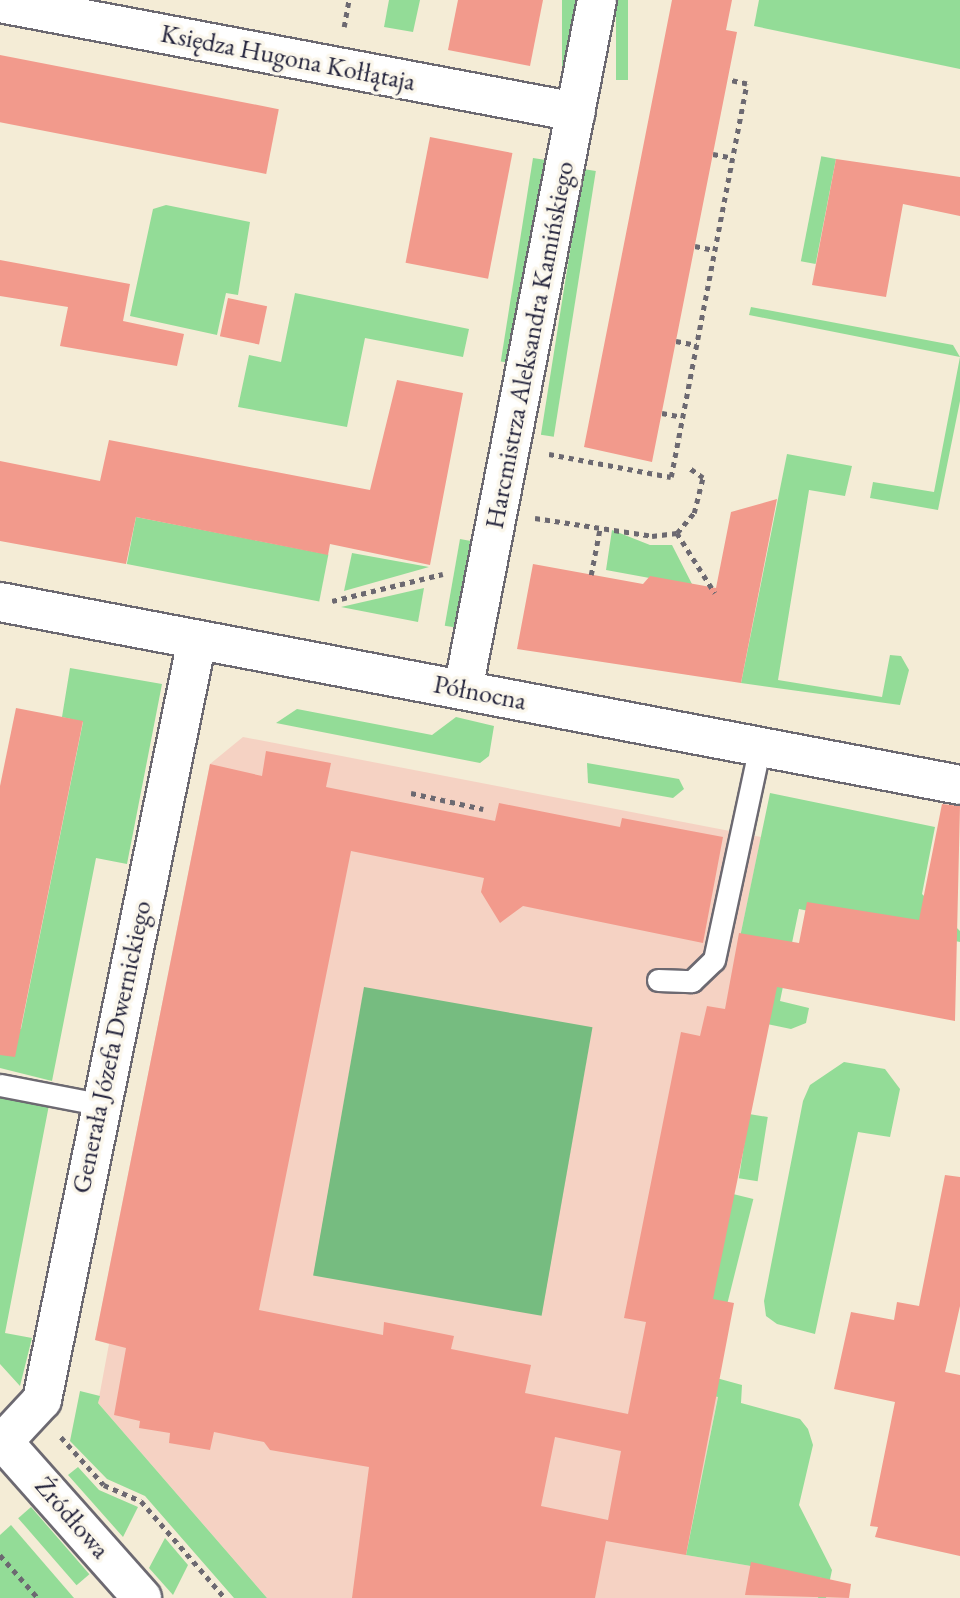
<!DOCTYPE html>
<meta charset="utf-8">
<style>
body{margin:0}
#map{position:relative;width:960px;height:1598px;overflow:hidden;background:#f4ecd6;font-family:"EB Garamond",serif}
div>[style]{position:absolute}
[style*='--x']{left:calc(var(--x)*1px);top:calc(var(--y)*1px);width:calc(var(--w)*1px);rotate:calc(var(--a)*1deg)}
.built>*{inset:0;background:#f5d2c3}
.green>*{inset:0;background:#93dc97;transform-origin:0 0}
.forest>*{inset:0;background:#76bc80;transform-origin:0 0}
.building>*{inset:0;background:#f29a8c;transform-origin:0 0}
.path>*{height:4.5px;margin-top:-2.25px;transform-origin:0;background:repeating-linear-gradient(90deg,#6c6971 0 5px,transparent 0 10px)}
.roads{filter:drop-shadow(2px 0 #6c6971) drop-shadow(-2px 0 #6c6971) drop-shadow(0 2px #6c6971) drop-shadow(0 -2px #6c6971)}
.service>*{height:21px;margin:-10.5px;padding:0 10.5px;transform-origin:10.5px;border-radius:10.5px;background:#fff}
.minor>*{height:38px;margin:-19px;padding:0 19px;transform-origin:19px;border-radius:19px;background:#fff}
.tertiary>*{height:38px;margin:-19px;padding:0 19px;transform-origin:19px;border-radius:19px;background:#fff}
span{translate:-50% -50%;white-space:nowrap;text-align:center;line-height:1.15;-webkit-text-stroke:7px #fbf7ec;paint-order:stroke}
.street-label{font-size:26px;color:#22223b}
</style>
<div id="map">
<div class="built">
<i style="clip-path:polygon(243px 737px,761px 837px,729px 990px,706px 1394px,718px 1396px,686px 1555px,822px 1578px,818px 1598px,267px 1598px,98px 1403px,109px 1344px,95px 1340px,210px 764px)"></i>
</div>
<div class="green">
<i style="clip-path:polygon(389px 0,420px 0,413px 32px,384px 27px)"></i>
<i style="left:562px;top:0;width:13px;height:70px"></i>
<i style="left:616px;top:0;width:12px;height:80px"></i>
<i style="clip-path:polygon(759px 0,960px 0,960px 69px,754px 26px)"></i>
<i style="left:533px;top:158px;width:13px;height:206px;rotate:9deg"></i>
<i style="left:836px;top:159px;width:107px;height:15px;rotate:101deg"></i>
<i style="left:583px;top:169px;width:13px;height:269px;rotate:9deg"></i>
<i style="clip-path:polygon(166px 205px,250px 222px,238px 295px,226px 293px,217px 335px,130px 316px,153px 209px)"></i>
<i style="clip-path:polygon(295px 293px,469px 329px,463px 357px,365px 338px,347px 427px,238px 407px,249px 355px,281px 362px)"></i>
<i style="clip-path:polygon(751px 307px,953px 345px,960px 357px,749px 315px)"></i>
<i style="clip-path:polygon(960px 357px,960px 401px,938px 510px,870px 498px,873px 482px,934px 492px)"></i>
<i style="clip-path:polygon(787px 454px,852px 466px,845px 496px,809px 490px,778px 680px,882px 697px,890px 655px,901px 656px,909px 670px,900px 705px,741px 683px)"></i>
<i style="left:136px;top:517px;width:196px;height:48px;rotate:11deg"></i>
<i style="clip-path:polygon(612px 530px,650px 545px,672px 545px,693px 586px,606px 570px)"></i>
<i style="left:460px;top:539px;width:11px;height:88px;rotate:10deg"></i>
<i style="clip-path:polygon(352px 553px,429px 567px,344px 591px)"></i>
<i style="clip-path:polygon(424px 588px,418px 622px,341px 607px)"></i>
<i style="clip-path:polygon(70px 668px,162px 684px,127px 864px,96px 858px,52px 1081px,0 1068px,0 1026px,21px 1029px,83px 722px,62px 717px)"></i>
<i style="clip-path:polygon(297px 709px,432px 735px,456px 717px,494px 726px,489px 756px,480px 763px,276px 723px)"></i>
<i style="clip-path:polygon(587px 763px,679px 779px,684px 789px,673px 798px,588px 783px)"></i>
<i style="clip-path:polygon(770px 793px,935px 827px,922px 894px,960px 931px,960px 942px,799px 909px,780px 1001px,809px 1008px,806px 1023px,791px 1029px,767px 1024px,729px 990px)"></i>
<i style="clip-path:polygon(844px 1062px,885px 1069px,900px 1089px,890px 1137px,858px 1132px,815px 1334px,777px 1324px,766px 1316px,764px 1301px,803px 1101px,810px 1085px)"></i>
<i style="clip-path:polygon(0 1093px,49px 1105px,5px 1333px,32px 1338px,20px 1386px,0 1364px)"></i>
<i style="left:749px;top:1114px;width:19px;height:65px;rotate:9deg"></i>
<i style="left:733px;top:1194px;width:21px;height:109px;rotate:14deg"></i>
<i style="clip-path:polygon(709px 1376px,742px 1385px,741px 1403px,800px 1419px,808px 1429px,813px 1445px,799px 1505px,832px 1570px,826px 1598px,818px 1598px,822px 1578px,686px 1555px,718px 1397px,705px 1394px)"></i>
<i style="clip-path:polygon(80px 1391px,100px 1396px,98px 1403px,267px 1598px,234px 1598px,145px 1496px,107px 1479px,70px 1441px)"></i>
<i style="clip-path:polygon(78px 1467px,99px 1490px,138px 1507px,123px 1537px,68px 1475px)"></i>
<i style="left:31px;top:1507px;width:89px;height:17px;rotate:49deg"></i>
<i style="clip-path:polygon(11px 1525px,74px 1598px,0 1598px,0 1535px)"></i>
<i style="clip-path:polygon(165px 1538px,188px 1565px,173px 1595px,149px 1568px)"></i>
</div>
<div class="forest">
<i style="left:364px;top:987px;width:232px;height:293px;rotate:10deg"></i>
</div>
<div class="building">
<i style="clip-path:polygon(458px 0,543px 0,530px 66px,448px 50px)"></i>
<i style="clip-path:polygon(672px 0,732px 0,726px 30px,737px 32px,652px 462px,584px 447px)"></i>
<i style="left:0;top:55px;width:284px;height:66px;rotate:11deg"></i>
<i style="left:430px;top:137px;width:84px;height:128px;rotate:11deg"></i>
<i style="clip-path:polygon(836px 159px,960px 177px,960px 216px,903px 204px,886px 297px,812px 285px)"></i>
<i style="clip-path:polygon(0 260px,130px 284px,123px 321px,184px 334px,177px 366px,60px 346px,68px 307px,0 296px)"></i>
<i style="left:228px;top:298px;width:40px;height:39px;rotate:12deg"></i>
<i style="clip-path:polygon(397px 380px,463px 393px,430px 565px,330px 544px,328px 555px,136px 517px,126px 564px,0 541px,0 461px,100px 481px,109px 440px,370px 490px)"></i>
<i style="clip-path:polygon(777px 499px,741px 683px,517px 649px,533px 564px,643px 584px,650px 576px,716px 588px,731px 512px)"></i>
<i style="clip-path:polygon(16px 708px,83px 721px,15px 1057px,0 1055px,0 786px)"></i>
<i style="clip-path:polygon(evenodd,266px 751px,331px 763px,326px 787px,495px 821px,499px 803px,620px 827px,622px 818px,723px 837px,703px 943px,523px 906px,500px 923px,481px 892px,484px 878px,351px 851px,259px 1310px,383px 1335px,384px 1322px,454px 1336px,451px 1349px,531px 1365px,525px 1393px,628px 1414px,646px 1322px,624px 1318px,681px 1032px,700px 1036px,707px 1006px,725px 1009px,739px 933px,799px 943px,807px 902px,919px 920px,942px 804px,960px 806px,955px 1021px,777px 987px,713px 1299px,734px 1303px,686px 1555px,606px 1541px,595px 1598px,352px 1598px,369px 1467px,270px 1450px,264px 1442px,214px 1432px,210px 1450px,169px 1443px,170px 1433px,139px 1428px,140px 1421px,114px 1415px,126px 1348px,95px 1340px,210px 764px,262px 776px,266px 751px,555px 1437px,621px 1451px,608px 1520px,541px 1506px,555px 1437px)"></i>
<i style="clip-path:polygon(945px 1175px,960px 1177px,960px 1306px,945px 1372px,960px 1375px,960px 1556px,875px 1537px,878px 1527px,870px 1526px,895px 1402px,834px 1389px,851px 1312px,894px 1320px,897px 1302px,919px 1306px)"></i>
<i style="clip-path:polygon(751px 1562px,851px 1584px,849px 1598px,745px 1595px)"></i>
</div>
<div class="path">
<i style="--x:344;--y:27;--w:27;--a:-80"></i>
<i style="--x:713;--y:154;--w:20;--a:11"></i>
<i style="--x:695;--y:246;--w:19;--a:12"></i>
<i style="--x:676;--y:341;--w:21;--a:11"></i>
<i style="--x:662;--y:413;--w:20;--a:11"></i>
<i style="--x:549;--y:454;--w:124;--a:10.7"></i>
<i style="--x:671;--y:477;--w:400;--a:-79.1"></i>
<i style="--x:747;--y:84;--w:19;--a:-168"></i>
<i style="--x:535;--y:518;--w:118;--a:8.7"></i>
<i style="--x:652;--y:536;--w:25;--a:-7"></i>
<i style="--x:677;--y:533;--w:26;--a:-50"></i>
<i style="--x:694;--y:513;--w:36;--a:-76"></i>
<i style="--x:703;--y:478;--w:19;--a:-145"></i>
<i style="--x:677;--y:533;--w:71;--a:57.7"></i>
<i style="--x:591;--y:575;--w:48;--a:-79.2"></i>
<i style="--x:332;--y:601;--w:114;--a:-13.7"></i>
<i style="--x:411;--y:793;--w:74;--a:12.5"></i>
<i style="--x:61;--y:1437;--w:64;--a:48.1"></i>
<i style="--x:104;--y:1485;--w:40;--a:23.4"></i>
<i style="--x:141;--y:1501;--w:128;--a:49.1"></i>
<i style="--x:0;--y:1555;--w:57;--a:48.5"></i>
</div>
<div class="roads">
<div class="service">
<i style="--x:658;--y:980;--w:34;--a:2"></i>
<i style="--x:692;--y:981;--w:30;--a:-44"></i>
<i style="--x:714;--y:960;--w:219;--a:-77.9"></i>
<i style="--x:0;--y:1085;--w:101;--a:10.9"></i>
</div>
<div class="minor">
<i style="--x:0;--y:3;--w:586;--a:10.72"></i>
<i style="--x:463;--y:690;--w:703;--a:-79.01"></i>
<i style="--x:3;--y:1442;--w:57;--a:-47.1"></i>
<i style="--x:42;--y:1400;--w:776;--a:-78.47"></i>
</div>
<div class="tertiary">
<i style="--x:0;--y:602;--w:977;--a:10.79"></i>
<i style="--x:0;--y:1438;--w:214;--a:48.4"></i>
</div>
</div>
<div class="street-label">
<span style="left:288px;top:58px;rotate:11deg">Księdza Hugona Kołłątaja</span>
<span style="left:530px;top:345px;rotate:-79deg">Harcmistrza Aleksandra Kamińskiego</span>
<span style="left:480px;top:693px;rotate:11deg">Północna</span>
<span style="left:112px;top:1047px;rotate:-78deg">Generała Józefa Dwernickiego</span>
<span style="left:72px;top:1518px;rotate:49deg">Źródłowa</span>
</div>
</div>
